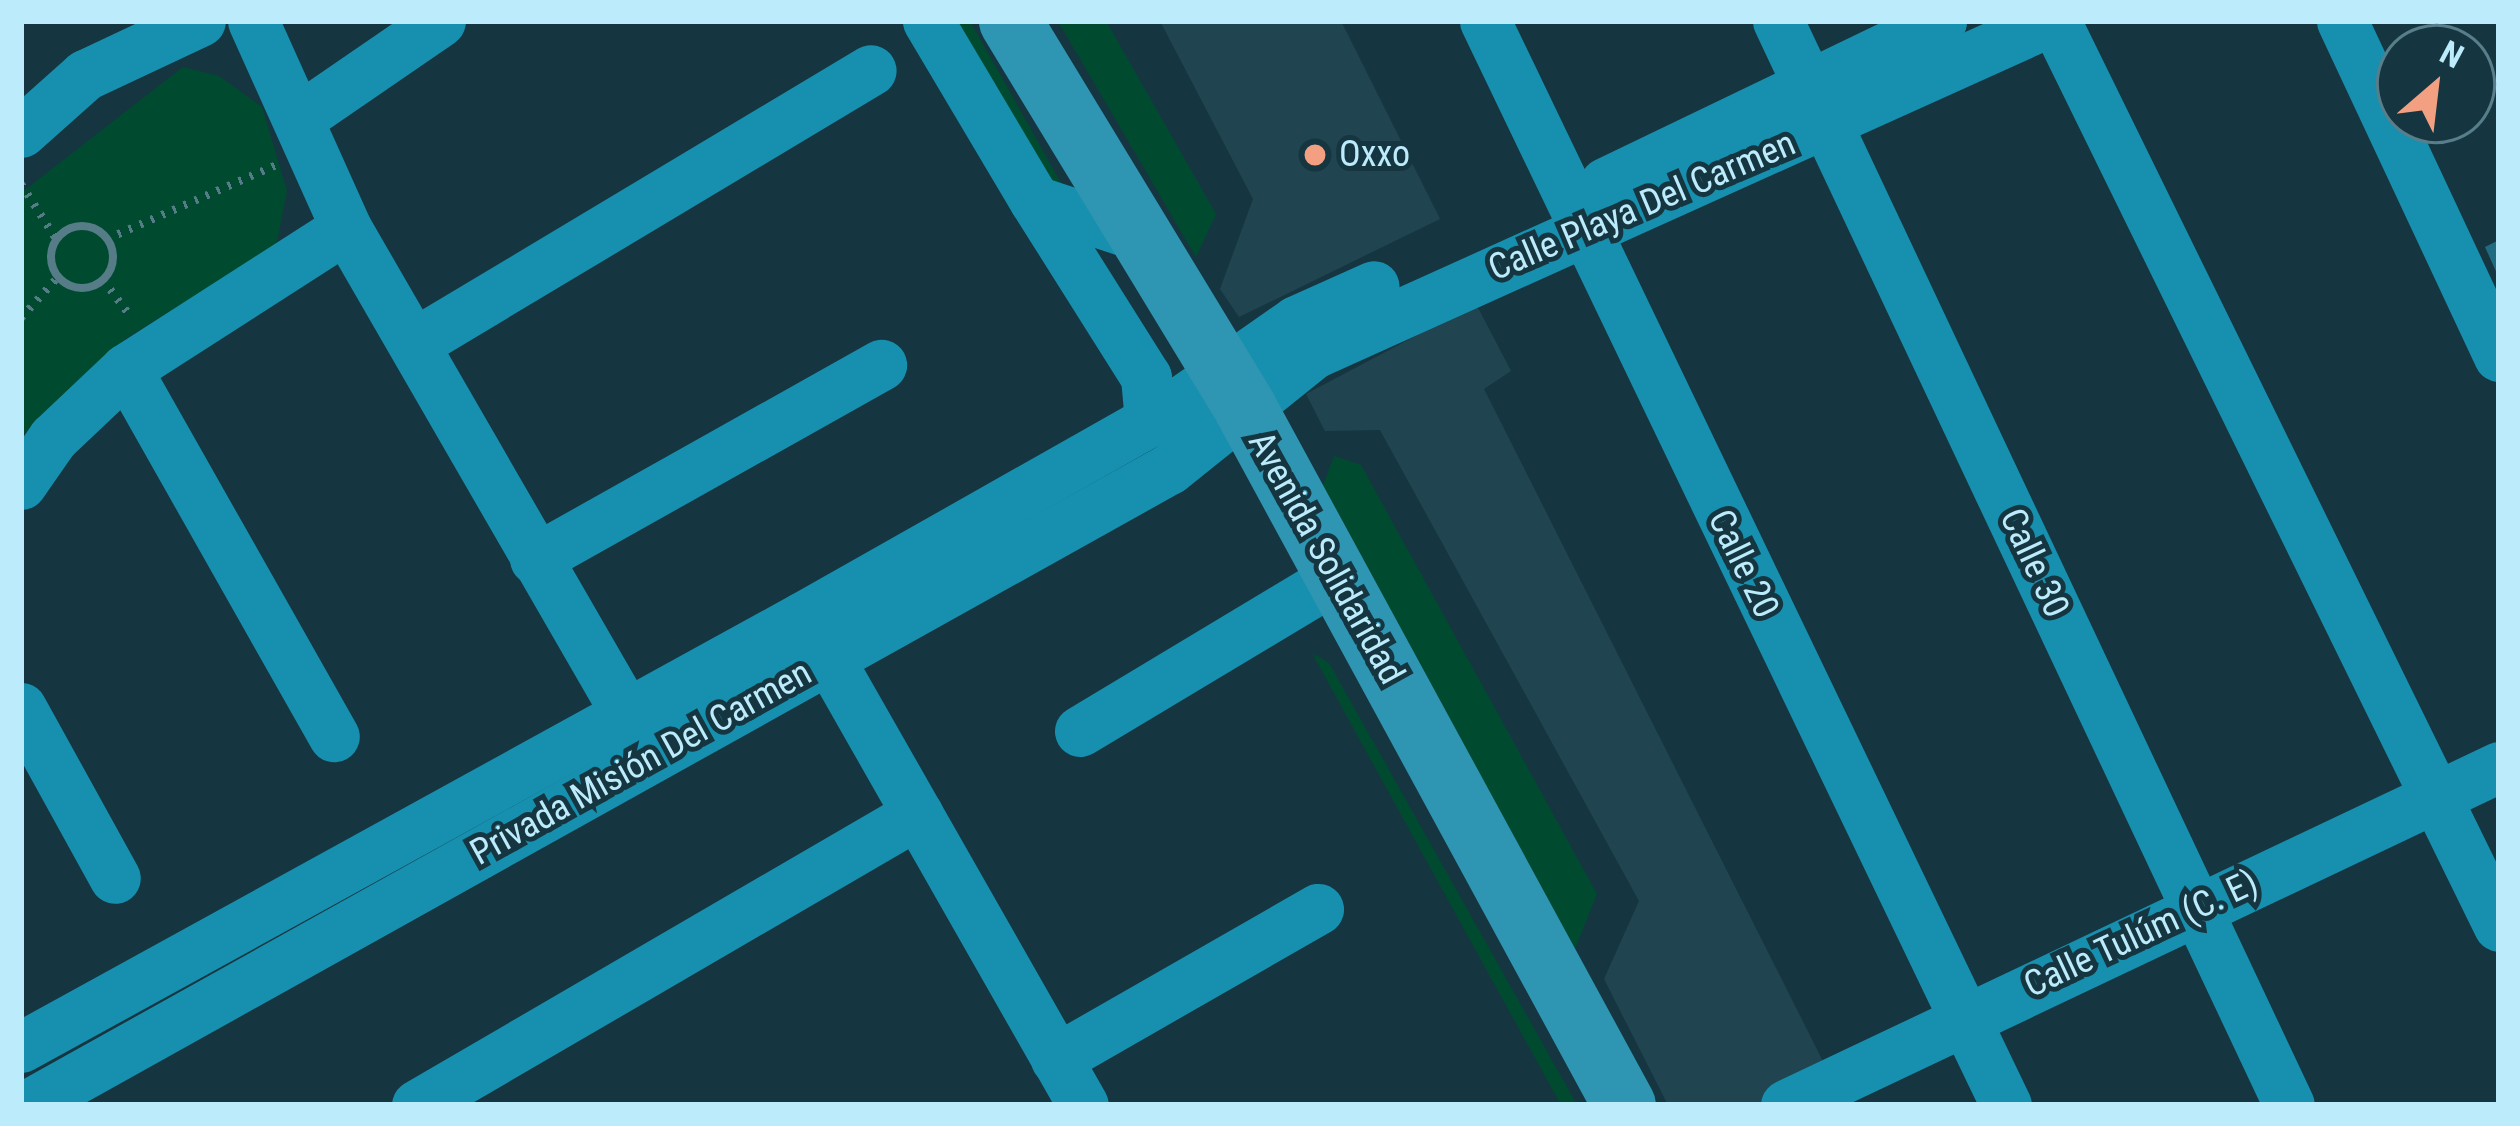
<!DOCTYPE html>
<meta charset="utf-8">
<style>
body{margin:0}
#map{position:relative;width:2520px;height:1126px;overflow:hidden;background:#153640;font-family:"Roboto Condensed",sans-serif}
div>[style]{position:absolute}
[style*='--x']{left:calc(var(--x)*1px);top:calc(var(--y)*1px);width:calc(var(--w)*1px);rotate:calc(var(--a)*1deg)}
.built>*{inset:0;background:#204550}
.green>*{inset:0;background:#004b2f}
.building>*{inset:0;background:#206b80}
.path>*{height:8px;margin-top:-4px;transform-origin:0;background:repeating-linear-gradient(90deg,#567c88 0 3px,transparent 0 12px)}
.path>.ring{margin:-4px;padding:0;box-sizing:content-box;background:none;border:8px solid #567c88;border-radius:50%}
.minor>*{height:51px;margin:-25.5px;padding:0 25.5px;transform-origin:25.5px;border-radius:25.5px;background:#1790af}
.major>*{height:63px;margin:-31.5px;padding:0 31.5px;transform-origin:31.5px;border-radius:31.5px;background:#2e95b2}
.dots>*{width:33px;height:33px;translate:-50% -50%;box-sizing:border-box;border:6px solid #153640;border-radius:50%}
span{translate:-50% -50%;white-space:nowrap;text-align:center;line-height:1.15;-webkit-text-stroke:10px #153640;paint-order:stroke}
.poi-label{font-size:36px;color:#bcebfb}
.left{translate:0 -50%;text-align:left}
.street-label{font-size:36px;color:#bcebfb}
.frame{position:absolute;inset:0;border:24px solid #bcebfb;pointer-events:none}
.north{position:absolute;left:2376px;top:24px;width:120px;height:120px;box-sizing:border-box;background:#153640;border:3px solid #587e8b;border-radius:50%;rotate:28deg;font-size:33px;font-weight:700;line-height:48px;text-align:center;color:#bcebfb}
.north::after{content:'';display:block;margin:auto;width:42px;height:54px;background:#f3a082;clip-path:polygon(50% 0,100% 100%,50% 72%,0 100%)}
</style>
<div id="map">
<div class="built">
<i style="clip-path:polygon(1160px 21px,1341px 21px,1440px 219px,1239px 317px,1220px 289px,1253px 199px)"></i>
<i style="clip-path:polygon(1476px 304px,1511px 371px,1484px 389px,1845px 1105px,1668px 1105px,1604px 979px,1639px 901px,1380px 430px,1325px 431px,1306px 394px)"></i>
</div>
<div class="green">
<i style="clip-path:polygon(951px 21px,970px 21px,1070px 199px,1056px 198px)"></i>
<i style="clip-path:polygon(1058px 21px,1106px 21px,1216px 214px,1196px 257px)"></i>
<i style="clip-path:polygon(183px 67px,219px 76px,262px 107px,287px 191px,276px 246px,125px 339px,21px 437px,21px 193px)"></i>
<i style="clip-path:polygon(1334px 456px,1361px 465px,1597px 894px,1575px 949px,1323px 485px)"></i>
<i style="clip-path:polygon(1312px 653px,1329px 663px,1577px 1105px,1561px 1105px)"></i>
</div>
<div class="building">
<i style="clip-path:polygon(2499px 240px,2499px 278px,2485px 247px)"></i>
</div>
<div class="path">
<i style="--x:21;--y:184;--w:65;--a:57.5"></i>
<i class="ring" style="left:51px;top:226px;width:54px;height:54px"></i>
<i style="--x:107;--y:239;--w:184;--a:-23.6"></i>
<i style="--x:103;--y:280;--w:46;--a:52.9"></i>
<i style="--x:21;--y:318;--w:55;--a:-47.9"></i>
</div>
<div class="minor">
<i style="--x:253;--y:21;--w:227;--a:65.8"></i>
<i style="--x:346;--y:228;--w:558;--a:59.99"></i>
<i style="--x:625;--y:711;--w:36;--a:72"></i>
<i style="--x:928;--y:21;--w:209;--a:59.3"></i>
<i style="--x:1035;--y:201;--w:102;--a:18.3"></i>
<i style="--x:1485;--y:21;--w:1203;--a:64.33"></i>
<i style="--x:1778;--y:21;--w:1198;--a:64.76"></i>
<i style="--x:2055;--y:21;--w:1008;--a:63.87"></i>
<i style="--x:2342;--y:21;--w:370;--a:64.9"></i>
<i style="--x:299;--y:118;--w:171;--a:-34.5"></i>
<i style="--x:21;--y:132;--w:86;--a:-41.7"></i>
<i style="--x:85;--y:75;--w:127;--a:-25.2"></i>
<i style="--x:1605;--y:183;--w:373;--a:-25.7"></i>
<i style="--x:1035;--y:201;--w:208;--a:57.8"></i>
<i style="--x:1146;--y:377;--w:44;--a:84.8"></i>
<i style="--x:415;--y:343;--w:531;--a:-30.91"></i>
<i style="--x:126;--y:369;--w:422;--a:60.5"></i>
<i style="--x:21;--y:484;--w:56;--a:-55.2"></i>
<i style="--x:53;--y:438;--w:100;--a:-43.4"></i>
<i style="--x:126;--y:369;--w:261;--a:-32.7"></i>
<i style="--x:535;--y:559;--w:397;--a:-29.3"></i>
<i style="--x:829;--y:659;--w:513;--a:60.34"></i>
<i style="--x:21;--y:708;--w:194;--a:61.1"></i>
<i style="--x:1080;--y:731;--w:297;--a:-31"></i>
<i style="--x:21;--y:1047;--w:892;--a:-28.81"></i>
<i style="--x:803;--y:617;--w:420;--a:-29.5"></i>
<i style="--x:1169;--y:410;--w:155;--a:-35"></i>
<i style="--x:1296;--y:321;--w:85;--a:-24.2"></i>
<i style="--x:1056;--y:1059;--w:302;--a:-29.8"></i>
<i style="--x:28;--y:1105;--w:1306;--a:-29.14"></i>
<i style="--x:1169;--y:469;--w:186;--a:-38.7"></i>
<i style="--x:1314;--y:353;--w:807;--a:-24.28"></i>
<i style="--x:417;--y:1105;--w:579;--a:-30.2"></i>
<i style="--x:1786;--y:1105;--w:789;--a:-25.36"></i>
</div>
<div class="major">
<i style="--x:1010;--y:21;--w:453;--a:58.7"></i>
<i style="--x:1245;--y:408;--w:793;--a:61.46"></i>
</div>
<div class="dots">
<i style="left:1315px;top:155px;background:#f3a082"></i>
</div>
<div class="poi-label">
<span class="left" style="left:1339px;top:155px">Oxxo</span>
</div>
<div class="street-label">
<span style="left:1642px;top:206px;rotate:-23deg">Calle Playa Del Carmen</span>
<span style="left:1326px;top:558px;rotate:61deg">Avenida Solidaridad</span>
<span style="left:2034px;top:563px;rotate:65deg">Calle 30</span>
<span style="left:1743px;top:564px;rotate:64deg">Calle 20</span>
<span style="left:641px;top:763px;rotate:-29deg">Privada Misión Del Carmen</span>
<span style="left:2141px;top:934px;rotate:-25deg">Calle Tulúm (C. E)</span>
</div>
<div class="frame"></div>
<div class="north">N</div>
</div>
